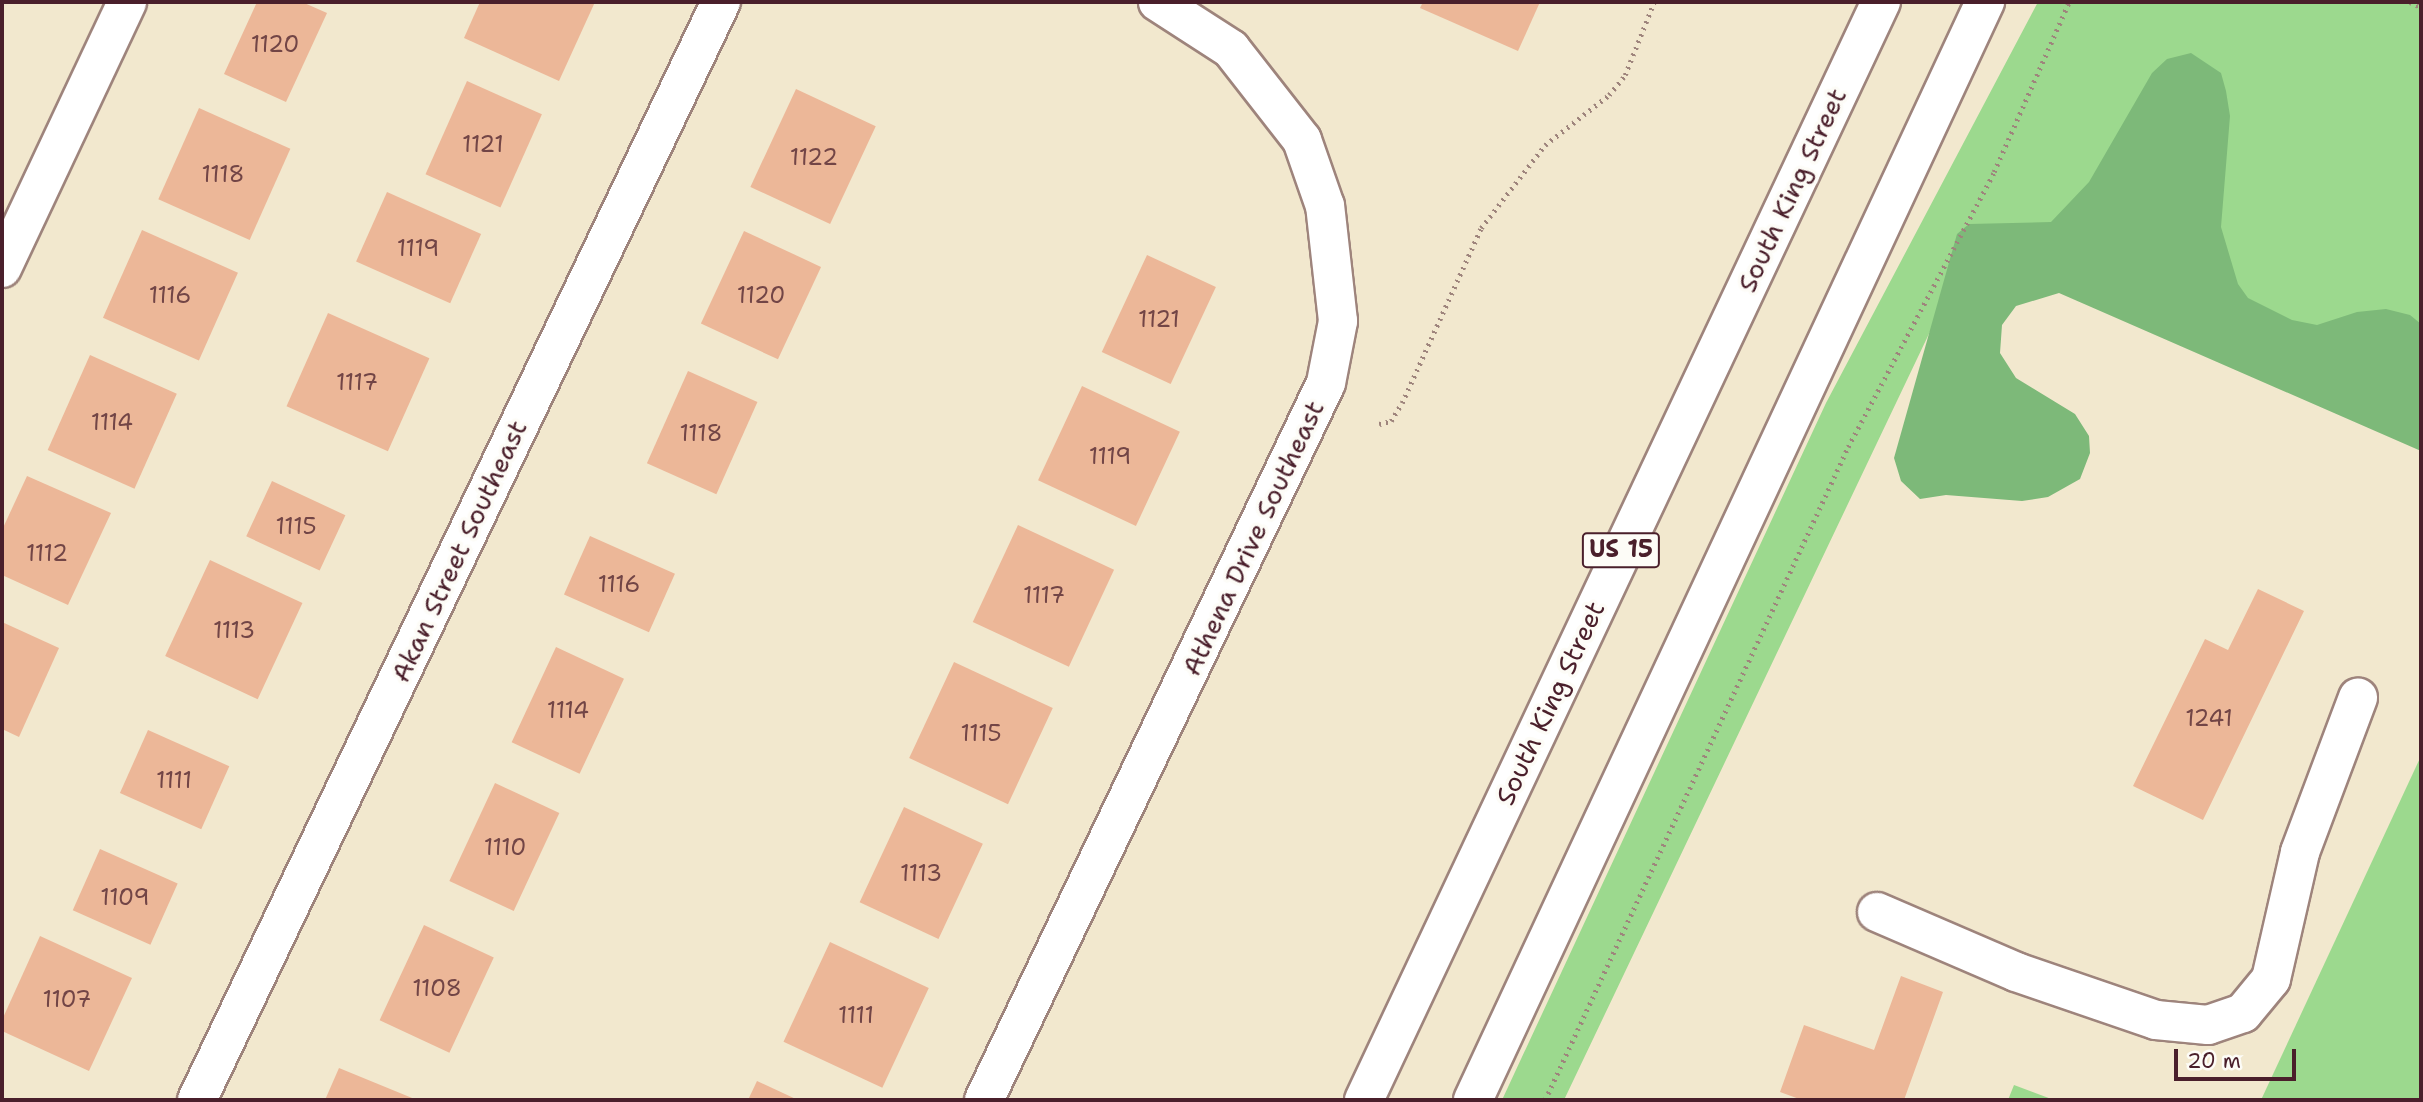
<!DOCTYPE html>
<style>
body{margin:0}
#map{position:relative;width:2423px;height:1102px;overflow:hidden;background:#f2e8ce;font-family:"Shantell Sans",sans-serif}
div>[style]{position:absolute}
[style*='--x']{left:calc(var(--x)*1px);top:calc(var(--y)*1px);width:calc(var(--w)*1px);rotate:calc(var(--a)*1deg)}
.green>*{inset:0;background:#9cd98e}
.forest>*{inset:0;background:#7db979}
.building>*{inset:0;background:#ecb798;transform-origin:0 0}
.path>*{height:4.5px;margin-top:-2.25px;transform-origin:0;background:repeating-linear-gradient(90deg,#9e847c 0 2px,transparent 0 7px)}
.roads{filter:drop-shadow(2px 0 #9e847c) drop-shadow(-2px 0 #9e847c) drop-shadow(0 2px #9e847c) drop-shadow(0 -2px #9e847c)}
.minor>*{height:38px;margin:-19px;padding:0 19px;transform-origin:19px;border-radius:19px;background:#fff}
.highway>*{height:38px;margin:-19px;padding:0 19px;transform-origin:19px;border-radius:19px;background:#fff}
span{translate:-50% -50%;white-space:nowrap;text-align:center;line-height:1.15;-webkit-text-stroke:7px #fdfcf7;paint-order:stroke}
.number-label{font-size:23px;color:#724546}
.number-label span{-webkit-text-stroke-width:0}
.shield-label span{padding:2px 5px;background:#fdfcf7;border:2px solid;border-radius:5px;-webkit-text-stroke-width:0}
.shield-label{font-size:24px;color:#4a1f2b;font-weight:700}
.street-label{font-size:26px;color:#4a1f2b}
.frame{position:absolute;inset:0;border:4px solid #4a1f2b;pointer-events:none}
.scale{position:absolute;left:2174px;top:1049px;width:122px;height:32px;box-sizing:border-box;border:4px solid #4a1f2b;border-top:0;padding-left:9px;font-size:21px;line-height:24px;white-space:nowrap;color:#4a1f2b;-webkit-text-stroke:5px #fdfcf7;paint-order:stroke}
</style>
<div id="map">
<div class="green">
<i style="clip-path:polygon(2038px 2px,2421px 2px,2421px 419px,1977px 233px,1564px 1100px,1502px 1100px,1826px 403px)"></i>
<i style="clip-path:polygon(2421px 756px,2421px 1100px,2261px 1100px)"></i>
<i style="clip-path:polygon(2014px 1085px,2054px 1100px,2008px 1100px)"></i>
</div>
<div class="forest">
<i style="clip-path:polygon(2191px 53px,2221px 73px,2226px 91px,2230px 116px,2221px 227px,2238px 284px,2248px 298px,2292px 320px,2317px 325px,2357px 312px,2386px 309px,2410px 315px,2421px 324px,2421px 451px,2059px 293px,2016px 306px,2002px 325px,2000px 353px,2016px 378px,2075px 414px,2089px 436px,2090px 453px,2080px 479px,2048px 497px,2022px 501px,1946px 495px,1920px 499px,1901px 481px,1894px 458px,1957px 234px,1969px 224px,2051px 222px,2089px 182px,2152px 73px,2167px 59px)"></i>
</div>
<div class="building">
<i style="clip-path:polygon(257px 2px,302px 2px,327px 13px,286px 102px,224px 74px)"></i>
<i style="clip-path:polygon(480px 2px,595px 2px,559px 81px,464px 38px)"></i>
<i style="clip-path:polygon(1423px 2px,1540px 2px,1518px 51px,1420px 8px)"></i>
<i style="left:467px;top:81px;width:82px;height:102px;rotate:24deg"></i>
<i style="left:796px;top:89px;width:88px;height:108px;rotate:25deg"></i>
<i style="left:199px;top:108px;width:100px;height:100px;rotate:24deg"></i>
<i style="left:387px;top:192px;width:103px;height:76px;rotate:24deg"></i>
<i style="left:142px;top:230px;width:105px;height:96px;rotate:24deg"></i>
<i style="left:744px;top:231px;width:85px;height:102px;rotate:25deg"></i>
<i style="left:1147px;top:255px;width:76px;height:107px;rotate:25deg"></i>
<i style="left:328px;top:313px;width:111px;height:102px;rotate:24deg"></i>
<i style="left:90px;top:355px;width:95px;height:104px;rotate:24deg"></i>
<i style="left:688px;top:371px;width:76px;height:101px;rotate:24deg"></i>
<i style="left:1082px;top:386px;width:108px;height:104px;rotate:25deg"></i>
<i style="clip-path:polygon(27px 476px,111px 513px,68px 605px,2px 575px,2px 530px)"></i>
<i style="left:272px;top:481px;width:81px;height:61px;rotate:25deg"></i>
<i style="left:1018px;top:525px;width:106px;height:107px;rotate:25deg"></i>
<i style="left:590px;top:536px;width:93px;height:64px;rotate:24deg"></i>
<i style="left:210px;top:560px;width:102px;height:106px;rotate:25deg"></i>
<i style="clip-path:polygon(2258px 589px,2304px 611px,2203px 820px,2133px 786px,2205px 639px,2228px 650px)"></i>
<i style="clip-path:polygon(2px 622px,59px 648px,19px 737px,2px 729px)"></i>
<i style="left:556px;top:647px;width:75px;height:105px;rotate:25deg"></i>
<i style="left:954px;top:662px;width:109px;height:106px;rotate:25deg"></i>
<i style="left:148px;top:730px;width:89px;height:69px;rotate:24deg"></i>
<i style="left:495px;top:783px;width:71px;height:108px;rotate:25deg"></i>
<i style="left:904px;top:807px;width:87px;height:105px;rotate:25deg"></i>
<i style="left:100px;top:849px;width:85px;height:67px;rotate:24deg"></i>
<i style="left:424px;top:925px;width:77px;height:105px;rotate:25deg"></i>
<i style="clip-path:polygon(40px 936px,132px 978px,89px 1071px,2px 1031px,2px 1020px)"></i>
<i style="left:830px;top:942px;width:109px;height:110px;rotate:25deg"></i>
<i style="clip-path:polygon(1901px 976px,1943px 992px,1904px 1100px,1802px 1100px,1780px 1092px,1804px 1025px,1874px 1050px)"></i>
<i style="clip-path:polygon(339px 1068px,417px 1100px,325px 1100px)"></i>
<i style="clip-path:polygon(757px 1081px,798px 1100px,748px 1100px)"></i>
</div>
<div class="path">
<i style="--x:2410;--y:2;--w:12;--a:24"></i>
<i style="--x:1379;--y:424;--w:12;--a:-14"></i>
<i style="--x:1391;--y:421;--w:21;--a:-59"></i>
<i style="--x:1402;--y:403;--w:192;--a:-65.7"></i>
<i style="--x:1481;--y:228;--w:105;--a:-52.4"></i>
<i style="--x:1545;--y:145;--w:81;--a:-38"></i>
<i style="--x:1609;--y:95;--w:26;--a:-51"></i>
<i style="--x:1625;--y:75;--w:79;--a:-68.3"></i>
<i style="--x:1545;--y:1100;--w:720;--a:-65.11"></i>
<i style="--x:1848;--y:447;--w:311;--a:-62"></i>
<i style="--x:1994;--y:172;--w:186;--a:-66.2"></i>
</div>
<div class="roads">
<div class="minor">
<i style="--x:2;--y:268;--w:294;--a:-64.8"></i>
<i style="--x:1877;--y:912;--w:151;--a:23.3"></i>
<i style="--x:2016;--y:972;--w:148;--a:18.9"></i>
<i style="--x:2156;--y:1020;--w:52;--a:5.5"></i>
<i style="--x:2208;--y:1025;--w:37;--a:-19"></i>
<i style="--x:2243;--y:1013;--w:44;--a:-50.5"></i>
<i style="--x:2271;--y:979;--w:130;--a:-77.1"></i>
<i style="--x:2300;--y:852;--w:165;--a:-69.4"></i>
<i style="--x:197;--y:1100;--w:1217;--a:-64.49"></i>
<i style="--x:984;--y:1100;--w:794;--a:-64.5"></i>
<i style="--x:1326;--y:383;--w:63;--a:-79"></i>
<i style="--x:1338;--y:321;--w:116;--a:-96.4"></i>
<i style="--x:1325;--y:206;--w:70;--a:-109.2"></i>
<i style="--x:1302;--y:140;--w:115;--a:-128"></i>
<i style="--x:1231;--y:49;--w:87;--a:-147.2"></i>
</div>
<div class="highway">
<i style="--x:1364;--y:1100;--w:1214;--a:-64.79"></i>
<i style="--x:1473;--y:1100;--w:1212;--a:-65"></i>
</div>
</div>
<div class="number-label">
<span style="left:275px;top:44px">1120</span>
<span style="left:483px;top:144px">1121</span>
<span style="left:814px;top:157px">1122</span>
<span style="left:223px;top:174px">1118</span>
<span style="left:418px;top:248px">1119</span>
<span style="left:170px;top:295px">1116</span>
<span style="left:761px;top:295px">1120</span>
<span style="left:1159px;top:319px">1121</span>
<span style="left:357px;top:382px">1117</span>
<span style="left:112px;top:422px">1114</span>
<span style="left:701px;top:433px">1118</span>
<span style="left:1110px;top:456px">1119</span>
<span style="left:296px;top:526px">1115</span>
<span style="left:47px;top:553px">1112</span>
<span style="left:619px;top:584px">1116</span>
<span style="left:1044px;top:595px">1117</span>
<span style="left:234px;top:630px">1113</span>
<span style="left:568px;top:710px">1114</span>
<span style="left:2209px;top:718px">1241</span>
<span style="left:981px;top:733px">1115</span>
<span style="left:174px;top:780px">1111</span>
<span style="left:505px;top:847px">1110</span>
<span style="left:921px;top:873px">1113</span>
<span style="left:125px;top:897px">1109</span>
<span style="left:437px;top:988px">1108</span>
<span style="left:67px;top:999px">1107</span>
<span style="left:856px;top:1015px">1111</span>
</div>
<div class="shield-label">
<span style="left:1621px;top:550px">US 15</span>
</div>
<div class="street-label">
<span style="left:1792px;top:190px;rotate:-65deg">South King Street</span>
<span style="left:1253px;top:538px;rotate:-65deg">Athena Drive Southeast</span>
<span style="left:459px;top:551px;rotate:-65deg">Akan Street Southeast</span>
<span style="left:1550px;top:703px;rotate:-65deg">South King Street</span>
</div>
<div class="frame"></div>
<div class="scale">20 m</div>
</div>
